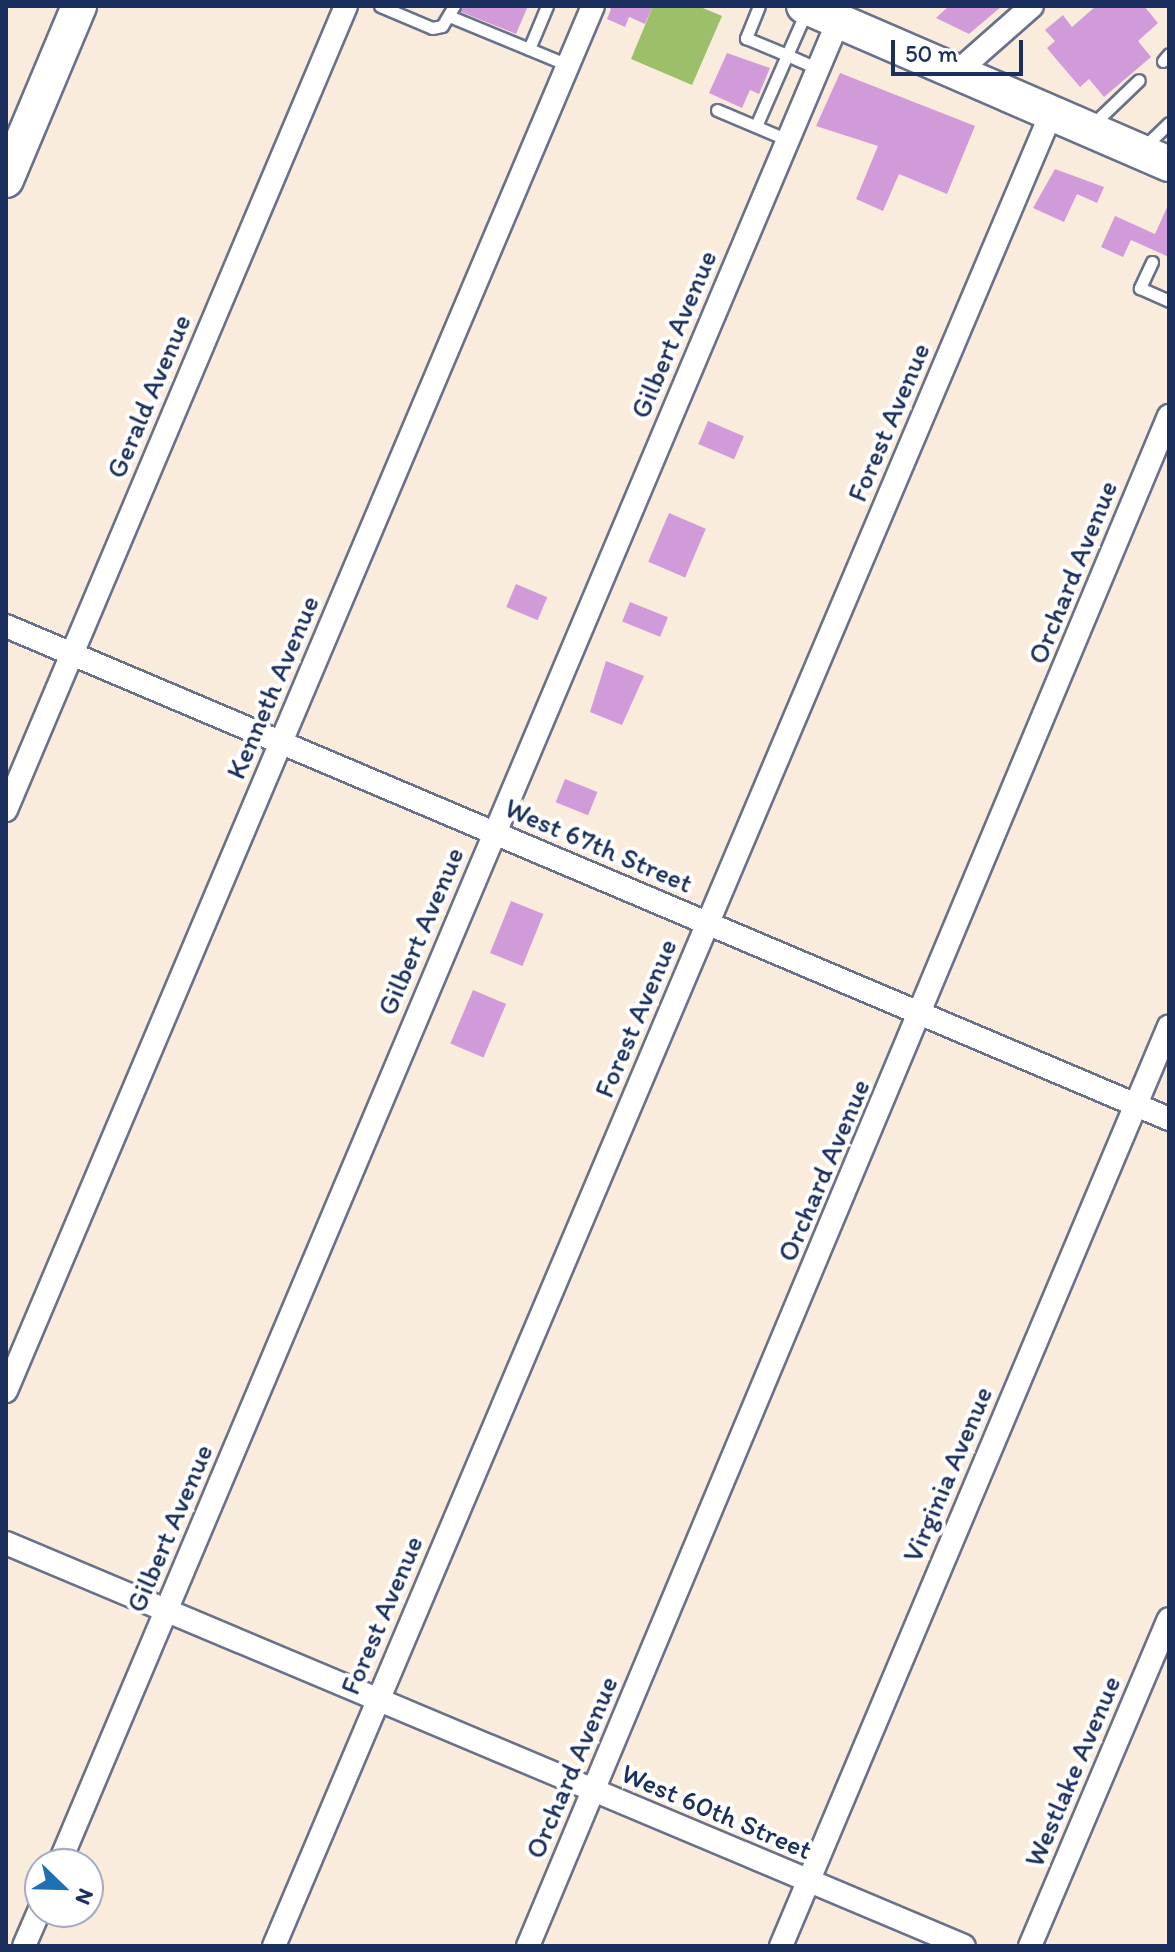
<!DOCTYPE html>
<style>
body{margin:0}
#map{position:relative;width:1175px;height:1952px;overflow:hidden;background:#f9ecdc;font-family:Itim,sans-serif}
div>[style]{position:absolute}
[style*='--x']{left:calc(var(--x)*1px);top:calc(var(--y)*1px);width:calc(var(--w)*1px);rotate:calc(var(--a)*1deg)}
.green>*{inset:0;background:#9dbf69}
.building>*{inset:0;background:#d19bd9;transform-origin:0 0}
.roads{filter:drop-shadow(2px 0 #69718a) drop-shadow(-2px 0 #69718a) drop-shadow(0 2px #69718a) drop-shadow(0 -2px #69718a)}
.lane>*{height:11px;margin:-5.5px;padding:0 5.5px;transform-origin:5.5px;border-radius:5.5px;background:#fff}
.street>*{height:22px;margin:-11px;padding:0 11px;transform-origin:11px;border-radius:11px;background:#fff}
.primary>*{height:34px;margin:-17px;padding:0 17px;transform-origin:17px;border-radius:17px;background:#fff}
span{translate:-50% -50%;white-space:nowrap;text-align:center;line-height:1.15;-webkit-text-stroke:8px #fff;paint-order:stroke}
.street-label{font-size:28px;color:#1b2f5e}
.frame{position:absolute;inset:0;border:8px solid #1b2f5e;pointer-events:none}
.north{position:absolute;left:24px;top:1848px;width:80px;height:80px;box-sizing:border-box;background:#fff;border:2px solid #a4acbf;border-radius:50%;rotate:113deg;font-size:22px;font-weight:700;line-height:32px;text-align:center;color:#1b2f5e}
.north::after{content:'';display:block;margin:auto;width:28px;height:36px;background:#1f6fb2;clip-path:polygon(50% 0,100% 100%,50% 72%,0 100%)}
.scale{position:absolute;left:891px;top:40px;width:132px;height:36px;box-sizing:border-box;border:4px solid #1b2f5e;border-top:0;padding-left:10px;font-size:24px;line-height:28px;white-space:nowrap;color:#1b2f5e;-webkit-text-stroke:6px #fff;paint-order:stroke}
</style>
<div id="map">
<div class="green">
<i style="clip-path:polygon(653px 6px,698px 6px,722px 16px,692px 85px,631px 59px)"></i>
</div>
<div class="building">
<i style="clip-path:polygon(462px 6px,528px 6px,516px 34px,461px 12px)"></i>
<i style="clip-path:polygon(607px 6px,653px 6px,645px 24px,629px 17px,625px 27px,607px 19px,611px 9px)"></i>
<i style="clip-path:polygon(949px 6px,1002px 6px,969px 34px,936px 18px)"></i>
<i style="clip-path:polygon(1096px 6px,1144px 6px,1158px 23px,1138px 41px,1151px 57px,1104px 97px,1089px 79px,1080px 87px,1051px 53px,1047px 48px,1055px 41px,1045px 30px,1063px 15px,1072px 27px)"></i>
<i style="clip-path:polygon(727px 53px,770px 68px,759px 94px,750px 90px,742px 108px,709px 93px)"></i>
<i style="clip-path:polygon(840px 73px,975px 126px,947px 194px,899px 174px,883px 211px,856px 199px,878px 146px,816px 126px)"></i>
<i style="clip-path:polygon(1055px 169px,1104px 187px,1097px 203px,1077px 194px,1064px 222px,1033px 208px)"></i>
<i style="clip-path:polygon(1169px 203px,1169px 257px,1131px 240px,1123px 257px,1101px 247px,1115px 216px,1155px 234px)"></i>
<i style="left:708px;top:421px;width:39px;height:25px;rotate:23deg"></i>
<i style="left:669px;top:513px;width:40px;height:53px;rotate:23deg"></i>
<i style="left:516px;top:584px;width:34px;height:25px;rotate:23deg"></i>
<i style="left:630px;top:602px;width:41px;height:21px;rotate:22deg"></i>
<i style="clip-path:polygon(606px 661px,644px 676px,622px 725px,590px 712px)"></i>
<i style="left:565px;top:779px;width:35px;height:25px;rotate:22deg"></i>
<i style="left:511px;top:901px;width:35px;height:56px;rotate:22deg"></i>
<i style="left:473px;top:990px;width:36px;height:58px;rotate:23deg"></i>
</div>
<div class="roads">
<div class="lane">
<i style="--x:380;--y:6;--w:56;--a:22.9"></i>
<i style="--x:432;--y:28;--w:10;--a:-11"></i>
<i style="--x:442;--y:26;--w:23;--a:-59"></i>
<i style="--x:759;--y:6;--w:35;--a:112"></i>
<i style="--x:746;--y:38;--w:44;--a:22.5"></i>
<i style="--x:787;--y:55;--w:47;--a:-66.2"></i>
<i style="--x:449;--y:16;--w:129;--a:22.4"></i>
<i style="--x:529;--y:49;--w:47;--a:-67.3"></i>
<i style="--x:1163;--y:61;--w:9;--a:-49"></i>
<i style="--x:717;--y:110;--w:77;--a:22.9"></i>
<i style="--x:756;--y:126;--w:77;--a:-66.4"></i>
<i style="--x:787;--y:55;--w:34;--a:24"></i>
<i style="--x:1091;--y:126;--w:66;--a:-43.8"></i>
<i style="--x:1143;--y:148;--w:36;--a:-44"></i>
<i style="--x:1152;--y:262;--w:29;--a:115"></i>
<i style="--x:1140;--y:288;--w:32;--a:24"></i>
</div>
<div class="street">
<i style="--x:956;--y:73;--w:101;--a:-41.4"></i>
<i style="--x:6;--y:626;--w:1263;--a:22.97"></i>
<i style="--x:6;--y:810;--w:873;--a:-67.08"></i>
<i style="--x:6;--y:1391;--w:1504;--a:-67.03"></i>
<i style="--x:6;--y:1543;--w:1039;--a:22.81"></i>
<i style="--x:59;--y:1864;--w:2000;--a:-67.08"></i>
<i style="--x:24;--y:1946;--w:40;--a:-66.6"></i>
<i style="--x:274;--y:1946;--w:1990;--a:-67.02"></i>
<i style="--x:528;--y:1946;--w:1659;--a:-67.27"></i>
<i style="--x:781;--y:1946;--w:998;--a:-67.13"></i>
<i style="--x:1030;--y:1946;--w:355;--a:-67"></i>
</div>
<div class="primary">
<i style="--x:804;--y:6;--w:398;--a:23.4"></i>
<i style="--x:6;--y:180;--w:189;--a:-67.2"></i>
</div>
</div>
<div class="street-label">
<span style="left:673px;top:334px;rotate:-67deg">Gilbert Avenue</span>
<span style="left:148px;top:396px;rotate:-67deg">Gerald Avenue</span>
<span style="left:888px;top:422px;rotate:-67deg">Forest Avenue</span>
<span style="left:1072px;top:572px;rotate:-68deg">Orchard Avenue</span>
<span style="left:272px;top:687px;rotate:-67deg">Kenneth Avenue</span>
<span style="left:599px;top:845px;rotate:23deg">West 67th Street</span>
<span style="left:420px;top:931px;rotate:-67deg">Gilbert Avenue</span>
<span style="left:635px;top:1018px;rotate:-67deg">Forest Avenue</span>
<span style="left:823px;top:1170px;rotate:-67deg">Orchard Avenue</span>
<span style="left:947px;top:1474px;rotate:-67deg">Virginia Avenue</span>
<span style="left:169px;top:1528px;rotate:-67deg">Gilbert Avenue</span>
<span style="left:381px;top:1615px;rotate:-67deg">Forest Avenue</span>
<span style="left:571px;top:1767px;rotate:-67deg">Orchard Avenue</span>
<span style="left:1072px;top:1771px;rotate:-67deg">Westlake Avenue</span>
<span style="left:717px;top:1811px;rotate:23deg">West 60th Street</span>
</div>
<div class="frame"></div>
<div class="north">N</div>
<div class="scale">50 m</div>
</div>
